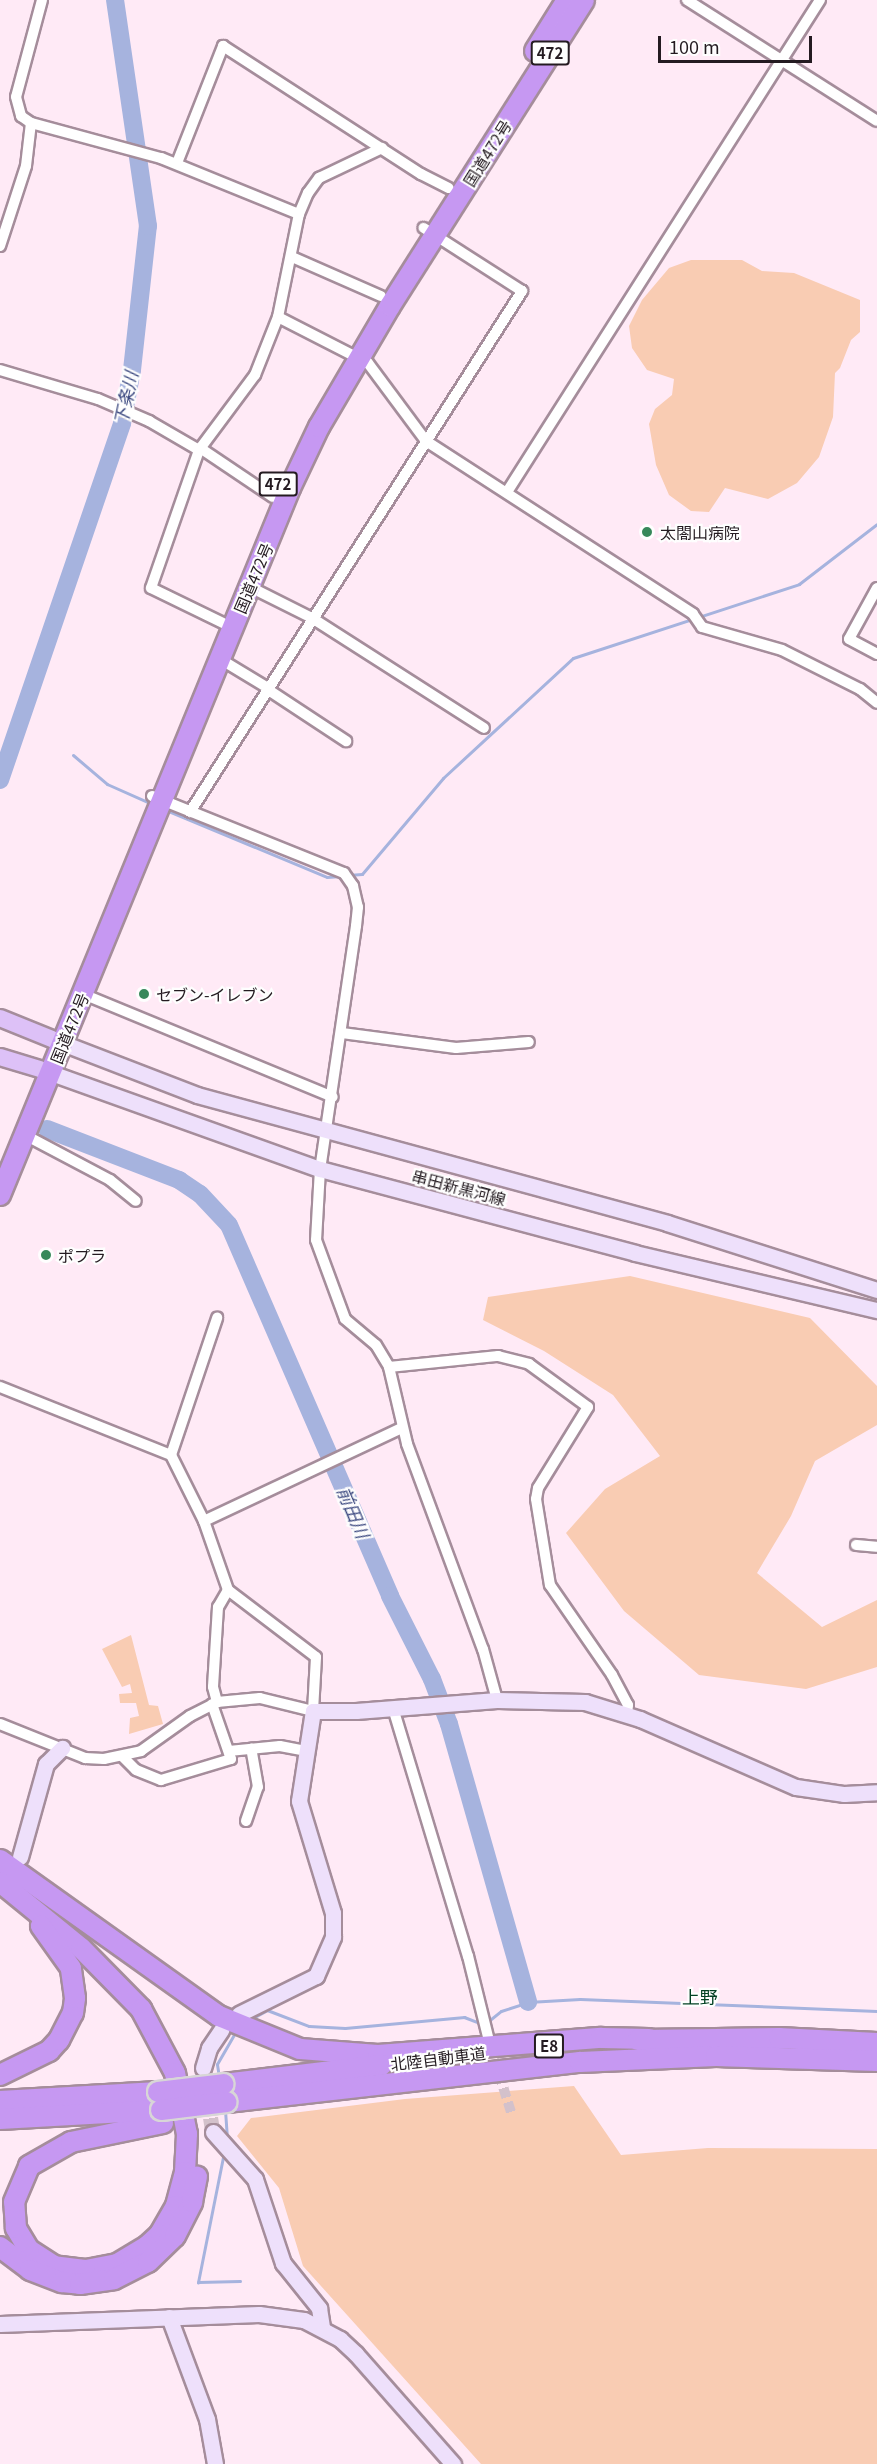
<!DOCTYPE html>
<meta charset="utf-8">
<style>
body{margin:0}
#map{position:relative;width:877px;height:2464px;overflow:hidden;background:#ffeaf6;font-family:Georgia,"Noto Sans JP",serif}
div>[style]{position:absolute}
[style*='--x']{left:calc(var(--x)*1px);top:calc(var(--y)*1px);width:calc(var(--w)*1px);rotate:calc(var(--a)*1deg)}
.green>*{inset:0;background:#f9ccb3}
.stream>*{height:3px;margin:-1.5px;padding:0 1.5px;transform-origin:1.5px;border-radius:1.5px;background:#a6b3de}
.river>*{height:18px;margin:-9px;padding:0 9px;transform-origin:9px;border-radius:9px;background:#a6b3de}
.street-tunnel>*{height:10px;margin-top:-5px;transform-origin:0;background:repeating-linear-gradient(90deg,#d3c1cb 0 10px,transparent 0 15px)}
.secondary-tunnel>*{height:15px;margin-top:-7.5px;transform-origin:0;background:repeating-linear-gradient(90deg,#d3c1cb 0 15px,transparent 0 23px)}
.roads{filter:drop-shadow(2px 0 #a58d9b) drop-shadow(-2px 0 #a58d9b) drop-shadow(0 2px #a58d9b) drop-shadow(0 -2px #a58d9b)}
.street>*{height:10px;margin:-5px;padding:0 5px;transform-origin:5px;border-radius:5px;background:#fff}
.secondary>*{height:15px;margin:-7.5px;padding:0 7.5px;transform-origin:7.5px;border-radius:7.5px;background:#eee0fb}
.primary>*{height:16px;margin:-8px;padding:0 8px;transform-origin:8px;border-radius:8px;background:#ddc1f7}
.highway>*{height:20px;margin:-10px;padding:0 10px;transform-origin:10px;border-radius:10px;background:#c698f2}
.bridges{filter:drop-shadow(2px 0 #d8d6d7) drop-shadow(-2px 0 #d8d6d7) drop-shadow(0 2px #d8d6d7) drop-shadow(0 -2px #d8d6d7)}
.highway-bridge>*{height:20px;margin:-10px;padding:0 10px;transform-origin:10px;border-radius:10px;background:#c698f2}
.dots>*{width:16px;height:16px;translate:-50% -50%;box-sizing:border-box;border:3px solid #fefefe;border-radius:50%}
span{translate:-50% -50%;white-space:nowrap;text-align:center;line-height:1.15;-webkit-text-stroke:4.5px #fefefe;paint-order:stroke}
.shield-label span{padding:2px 4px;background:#fefefe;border:2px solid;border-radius:4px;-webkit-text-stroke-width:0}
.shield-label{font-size:15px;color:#241b21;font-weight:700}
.street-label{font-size:16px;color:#241b21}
.poi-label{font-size:16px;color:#241b21}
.left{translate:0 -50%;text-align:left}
.water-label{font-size:18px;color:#3c4980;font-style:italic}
.neighbourhood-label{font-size:18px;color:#034224}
.scale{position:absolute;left:658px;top:36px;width:154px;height:27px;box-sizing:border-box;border:3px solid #241b21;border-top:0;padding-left:8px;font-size:18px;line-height:21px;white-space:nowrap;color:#241b21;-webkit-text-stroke:4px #fefefe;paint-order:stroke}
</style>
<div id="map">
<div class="green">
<i style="clip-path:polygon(691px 260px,742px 260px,762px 271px,794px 273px,860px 300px,860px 332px,851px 340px,840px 368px,835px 373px,833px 417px,819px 457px,797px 483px,768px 499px,725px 488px,709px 512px,691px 511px,669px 495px,656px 465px,649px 424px,655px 409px,672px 395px,674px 379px,647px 370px,632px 348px,629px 326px,642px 300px,669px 268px)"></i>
<i style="clip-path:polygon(630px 1276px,810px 1318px,877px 1386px,877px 1425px,815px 1461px,791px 1516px,757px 1573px,822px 1627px,877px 1600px,877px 1667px,806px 1689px,699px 1675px,624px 1611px,566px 1533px,605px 1489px,660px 1456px,613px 1395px,544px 1351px,483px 1320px,488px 1297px)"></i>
<i style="clip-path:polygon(131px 1635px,149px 1705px,158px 1706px,163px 1724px,129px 1734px,130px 1718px,139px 1716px,136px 1703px,120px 1703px,119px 1694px,132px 1693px,130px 1684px,122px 1687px,102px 1649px)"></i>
<i style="clip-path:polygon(574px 2086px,621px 2155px,708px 2148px,877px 2149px,877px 2464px,481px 2464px,303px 2266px,279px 2188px,237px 2136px,251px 2118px,405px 2099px)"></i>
</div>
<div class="stream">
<i style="--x:73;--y:755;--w:45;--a:40.5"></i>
<i style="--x:107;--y:784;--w:49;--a:24"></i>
<i style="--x:166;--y:810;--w:174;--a:22.6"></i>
<i style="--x:327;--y:877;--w:14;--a:-4"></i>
<i style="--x:348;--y:875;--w:14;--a:-4"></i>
<i style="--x:362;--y:874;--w:126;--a:-49.8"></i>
<i style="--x:443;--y:778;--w:177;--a:-42.7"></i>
<i style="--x:573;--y:658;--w:238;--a:-18.1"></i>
<i style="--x:799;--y:584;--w:98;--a:-37.6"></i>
<i style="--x:249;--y:2020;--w:21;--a:-29"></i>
<i style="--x:267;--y:2010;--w:45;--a:20.9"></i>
<i style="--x:309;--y:2026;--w:36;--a:3"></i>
<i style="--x:345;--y:2028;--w:120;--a:-5.3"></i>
<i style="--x:464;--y:2017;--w:17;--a:21"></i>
<i style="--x:486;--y:2023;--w:19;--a:-39"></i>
<i style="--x:501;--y:2011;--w:28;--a:-18"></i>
<i style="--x:528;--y:2002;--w:52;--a:-3.3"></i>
<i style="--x:580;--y:1999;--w:297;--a:2.3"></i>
<i style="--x:219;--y:2077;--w:13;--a:-99"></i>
<i style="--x:217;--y:2064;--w:39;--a:-60"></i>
<i style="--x:225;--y:2110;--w:29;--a:86"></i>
<i style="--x:224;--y:2152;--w:133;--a:101.3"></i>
<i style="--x:198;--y:2282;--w:42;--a:-1.4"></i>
</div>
<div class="river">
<i style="--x:0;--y:780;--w:377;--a:-71.1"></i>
<i style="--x:122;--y:423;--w:54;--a:-79.3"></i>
<i style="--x:132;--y:370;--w:145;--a:-83.7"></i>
<i style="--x:148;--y:226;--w:228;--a:-98.3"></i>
<i style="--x:47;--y:1129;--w:142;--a:21.1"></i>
<i style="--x:179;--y:1180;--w:25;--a:34"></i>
<i style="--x:200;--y:1194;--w:42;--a:46.9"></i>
<i style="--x:229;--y:1225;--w:404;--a:66.5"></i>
<i style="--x:390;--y:1596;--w:93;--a:63.2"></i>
<i style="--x:432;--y:1679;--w:48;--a:69.3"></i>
<i style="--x:449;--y:1724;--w:289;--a:74.1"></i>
</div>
<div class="street-tunnel">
<i style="--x:490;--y:2045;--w:73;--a:72.6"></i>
</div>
<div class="secondary-tunnel">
<i style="--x:207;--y:2095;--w:37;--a:81"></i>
</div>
<div class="roads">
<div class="street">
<i style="--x:42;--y:0;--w:100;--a:105"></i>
<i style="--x:16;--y:97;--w:20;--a:75"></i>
<i style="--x:21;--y:116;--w:12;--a:35"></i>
<i style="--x:31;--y:123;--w:135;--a:15.1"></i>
<i style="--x:161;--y:158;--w:149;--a:22.1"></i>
<i style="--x:687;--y:0;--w:225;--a:32.5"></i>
<i style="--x:177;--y:163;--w:126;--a:-68.5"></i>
<i style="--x:223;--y:46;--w:236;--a:32.9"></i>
<i style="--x:421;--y:174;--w:31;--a:27"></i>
<i style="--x:0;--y:246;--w:84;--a:-72"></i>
<i style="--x:26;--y:166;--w:43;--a:-83.4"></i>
<i style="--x:292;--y:257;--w:97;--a:23.7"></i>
<i style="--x:278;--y:317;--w:101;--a:27.1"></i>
<i style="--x:368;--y:363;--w:97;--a:53.4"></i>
<i style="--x:426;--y:441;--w:318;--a:32.9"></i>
<i style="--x:693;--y:614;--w:16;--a:55"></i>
<i style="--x:702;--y:627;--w:83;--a:16"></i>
<i style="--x:782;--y:650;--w:87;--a:26.6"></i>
<i style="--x:860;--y:689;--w:22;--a:39"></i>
<i style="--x:0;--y:370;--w:102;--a:16.5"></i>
<i style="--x:98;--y:399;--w:56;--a:23.3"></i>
<i style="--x:149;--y:421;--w:58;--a:30.1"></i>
<i style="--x:200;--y:448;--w:88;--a:33.9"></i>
<i style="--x:507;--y:492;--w:583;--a:-57.54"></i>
<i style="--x:250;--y:587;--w:69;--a:26.6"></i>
<i style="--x:312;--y:618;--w:204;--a:32.6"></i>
<i style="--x:877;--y:588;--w:58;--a:118.8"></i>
<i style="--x:849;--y:639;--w:32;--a:28"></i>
<i style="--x:223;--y:623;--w:80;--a:-154.1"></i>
<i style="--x:151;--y:588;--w:146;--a:-70.8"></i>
<i style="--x:199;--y:450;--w:94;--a:-53.3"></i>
<i style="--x:255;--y:375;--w:62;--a:-68.4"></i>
<i style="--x:278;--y:317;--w:105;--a:-78.5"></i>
<i style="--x:299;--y:214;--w:23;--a:-67"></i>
<i style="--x:308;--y:193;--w:19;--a:-54"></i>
<i style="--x:319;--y:178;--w:70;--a:-25.5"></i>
<i style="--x:220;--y:659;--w:56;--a:31.1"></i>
<i style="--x:267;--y:689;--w:95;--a:33.4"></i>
<i style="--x:152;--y:796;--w:207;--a:21.9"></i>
<i style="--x:344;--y:873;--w:16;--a:55"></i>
<i style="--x:353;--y:886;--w:22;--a:77"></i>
<i style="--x:358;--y:907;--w:19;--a:96"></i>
<i style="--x:356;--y:926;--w:246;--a:98.4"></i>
<i style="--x:320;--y:1169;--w:71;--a:93.2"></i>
<i style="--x:316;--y:1240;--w:84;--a:69.8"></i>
<i style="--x:345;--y:1319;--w:40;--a:40"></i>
<i style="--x:376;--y:1345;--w:26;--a:59"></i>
<i style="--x:389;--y:1367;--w:79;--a:76.8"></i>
<i style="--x:407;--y:1444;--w:219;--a:69.7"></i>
<i style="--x:483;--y:1649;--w:53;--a:74.6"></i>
<i style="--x:190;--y:812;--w:618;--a:-57.49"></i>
<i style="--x:522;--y:291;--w:117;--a:-147.3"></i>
<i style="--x:83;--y:994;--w:270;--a:22.4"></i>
<i style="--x:342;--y:1033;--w:115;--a:7.5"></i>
<i style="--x:456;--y:1048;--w:73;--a:-4.7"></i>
<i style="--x:25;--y:1135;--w:96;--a:27.9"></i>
<i style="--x:110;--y:1180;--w:33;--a:39"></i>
<i style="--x:389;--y:1367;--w:110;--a:-5.8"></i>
<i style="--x:498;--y:1356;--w:32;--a:14"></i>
<i style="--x:529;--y:1364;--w:73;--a:36.1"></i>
<i style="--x:588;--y:1407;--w:95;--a:121.7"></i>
<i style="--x:538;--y:1488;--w:11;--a:100"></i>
<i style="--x:536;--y:1499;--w:87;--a:80.8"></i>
<i style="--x:550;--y:1585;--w:109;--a:55.4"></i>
<i style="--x:612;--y:1675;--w:34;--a:62"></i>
<i style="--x:628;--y:1705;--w:10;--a:96"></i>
<i style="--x:0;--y:1387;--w:184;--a:21.7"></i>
<i style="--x:171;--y:1455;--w:74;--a:63.4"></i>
<i style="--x:204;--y:1521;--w:73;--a:70.8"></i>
<i style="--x:228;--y:1590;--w:20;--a:120"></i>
<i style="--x:218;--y:1607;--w:80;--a:93.6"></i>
<i style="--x:213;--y:1687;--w:16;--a:75"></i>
<i style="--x:171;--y:1455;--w:145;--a:-71.4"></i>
<i style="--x:204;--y:1521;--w:219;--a:-25.2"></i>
<i style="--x:856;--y:1545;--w:21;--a:5"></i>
<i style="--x:393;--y:1708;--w:259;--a:73.2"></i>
<i style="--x:468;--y:1956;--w:92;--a:76.1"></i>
<i style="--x:0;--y:1724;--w:92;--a:21.8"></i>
<i style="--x:85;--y:1758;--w:19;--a:3"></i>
<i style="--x:104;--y:1759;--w:38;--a:-12"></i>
<i style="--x:141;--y:1751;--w:60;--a:-35.5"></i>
<i style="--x:190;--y:1716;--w:30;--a:-27"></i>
<i style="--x:217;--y:1702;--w:43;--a:-5.3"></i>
<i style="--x:260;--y:1698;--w:55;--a:13.8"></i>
<i style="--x:313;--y:1711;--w:54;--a:-86.8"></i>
<i style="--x:316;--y:1657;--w:111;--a:-142.7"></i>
<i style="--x:229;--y:1751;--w:51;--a:-5.6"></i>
<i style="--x:280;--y:1746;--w:26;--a:11"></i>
<i style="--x:123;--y:1757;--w:18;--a:45"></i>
<i style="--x:136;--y:1770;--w:27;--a:22"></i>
<i style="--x:161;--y:1780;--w:73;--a:-16.7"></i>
<i style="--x:231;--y:1759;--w:58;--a:-109.1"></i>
<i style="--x:246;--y:1821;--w:36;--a:-71"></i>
<i style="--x:258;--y:1787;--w:39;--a:-100"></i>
</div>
<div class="secondary">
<i style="--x:52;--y:1039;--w:155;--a:21.1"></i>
<i style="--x:197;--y:1095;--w:487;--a:15.2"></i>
<i style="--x:667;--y:1223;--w:220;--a:17.7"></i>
<i style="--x:40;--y:1069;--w:297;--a:19.7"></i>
<i style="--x:320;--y:1169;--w:326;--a:14.9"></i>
<i style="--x:635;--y:1253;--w:249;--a:13.3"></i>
<i style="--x:20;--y:1857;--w:97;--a:-74.4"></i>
<i style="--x:46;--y:1764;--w:23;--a:-45"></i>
<i style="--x:239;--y:2014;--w:86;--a:-26.3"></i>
<i style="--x:316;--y:1976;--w:43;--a:-66.4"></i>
<i style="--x:333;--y:1937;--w:24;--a:-90"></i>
<i style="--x:333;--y:1913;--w:117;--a:-106.9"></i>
<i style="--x:299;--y:1801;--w:91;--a:-81.2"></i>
<i style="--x:313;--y:1711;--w:43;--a:0"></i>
<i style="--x:356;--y:1711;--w:141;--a:-4.5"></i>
<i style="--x:497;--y:1700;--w:88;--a:1.3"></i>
<i style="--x:585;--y:1702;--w:58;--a:17.2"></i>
<i style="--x:640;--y:1719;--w:170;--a:23.6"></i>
<i style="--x:796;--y:1787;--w:49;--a:8.3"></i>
<i style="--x:844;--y:1794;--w:33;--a:-3"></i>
<i style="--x:203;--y:2068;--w:21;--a:-73"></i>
<i style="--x:209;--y:2048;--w:22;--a:-56"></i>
<i style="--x:213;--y:2132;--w:63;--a:48.2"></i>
<i style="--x:255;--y:2179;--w:89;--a:71.6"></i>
<i style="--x:283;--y:2263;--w:58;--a:51.3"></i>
<i style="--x:319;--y:2308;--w:20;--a:81"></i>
<i style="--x:169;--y:2317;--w:109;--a:69.6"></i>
<i style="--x:207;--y:2419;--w:46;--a:79.9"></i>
<i style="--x:0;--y:2324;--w:259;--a:-2.2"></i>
<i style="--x:259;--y:2314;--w:45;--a:7.6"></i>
<i style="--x:304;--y:2320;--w:41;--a:27.8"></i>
<i style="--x:340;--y:2339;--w:22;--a:43"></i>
<i style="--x:356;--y:2354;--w:147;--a:48.6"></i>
</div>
<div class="primary">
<i style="--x:0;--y:1018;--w:56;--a:22"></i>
<i style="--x:0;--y:1057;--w:42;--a:16.7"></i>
</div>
<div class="highway">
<i style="--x:535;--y:51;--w:60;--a:-57.9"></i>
<i style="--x:0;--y:1195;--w:764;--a:-67.7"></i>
<i style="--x:290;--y:488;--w:68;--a:-64.6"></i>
<i style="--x:319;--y:427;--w:140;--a:-59.6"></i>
<i style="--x:390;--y:306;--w:362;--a:-57.6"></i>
<i style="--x:0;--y:1860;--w:269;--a:35.5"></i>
<i style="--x:219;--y:2016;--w:87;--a:22.2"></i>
<i style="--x:300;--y:2049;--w:78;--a:4.4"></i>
<i style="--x:378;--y:2055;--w:224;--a:-4.4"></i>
<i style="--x:601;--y:2038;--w:48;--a:1.2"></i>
<i style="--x:0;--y:1882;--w:104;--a:39.2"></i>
<i style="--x:81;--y:1948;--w:86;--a:45.5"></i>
<i style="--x:141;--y:2009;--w:72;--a:62"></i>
<i style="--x:175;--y:2073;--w:62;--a:78.9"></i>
<i style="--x:187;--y:2134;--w:38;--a:93"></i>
<i style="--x:185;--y:2172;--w:35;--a:105"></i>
<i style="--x:176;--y:2206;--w:34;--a:120"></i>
<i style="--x:159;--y:2235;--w:16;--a:137"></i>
<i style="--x:147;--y:2246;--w:35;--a:149"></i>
<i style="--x:117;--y:2264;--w:33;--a:169"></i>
<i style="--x:85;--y:2270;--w:31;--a:-173"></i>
<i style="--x:54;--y:2266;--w:30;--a:-147"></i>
<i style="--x:29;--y:2250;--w:26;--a:-121"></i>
<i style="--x:16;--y:2228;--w:26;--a:-94"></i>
<i style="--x:14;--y:2202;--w:39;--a:-67"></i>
<i style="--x:29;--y:2166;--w:48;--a:-29.7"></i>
<i style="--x:71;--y:2142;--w:94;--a:-11.7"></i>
<i style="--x:638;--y:2040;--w:141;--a:-0.8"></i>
<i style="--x:779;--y:2038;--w:98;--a:2.9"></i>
<i style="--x:0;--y:2075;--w:55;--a:-26.1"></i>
<i style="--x:49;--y:2051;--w:15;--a:-48"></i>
<i style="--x:59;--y:2040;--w:30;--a:-63"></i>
<i style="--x:73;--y:2013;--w:15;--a:-82"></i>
<i style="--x:75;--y:1998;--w:30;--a:-98"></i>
<i style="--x:71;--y:1968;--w:52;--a:-125.5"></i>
<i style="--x:224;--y:2084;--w:159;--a:-6.9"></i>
<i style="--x:0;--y:2101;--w:158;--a:-3.3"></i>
<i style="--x:227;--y:2102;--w:355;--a:-6.5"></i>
<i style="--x:580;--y:2062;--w:136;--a:-2.5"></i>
<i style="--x:716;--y:2056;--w:161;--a:1.8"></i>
<i style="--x:0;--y:2119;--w:161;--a:-3.2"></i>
<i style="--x:0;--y:2247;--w:38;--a:37"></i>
<i style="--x:30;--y:2270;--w:34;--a:21"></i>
<i style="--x:62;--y:2282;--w:18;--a:6"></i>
<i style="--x:80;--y:2284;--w:34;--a:-8"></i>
<i style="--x:114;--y:2279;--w:38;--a:-27"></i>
<i style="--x:148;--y:2262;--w:37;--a:-44"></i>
<i style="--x:175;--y:2236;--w:38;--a:-63"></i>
<i style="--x:192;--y:2202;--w:26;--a:-79"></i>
</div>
</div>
<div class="bridges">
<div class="highway-bridge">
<i style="--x:158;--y:2092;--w:66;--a:-6.9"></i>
<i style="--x:161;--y:2110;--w:66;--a:-6.9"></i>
</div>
</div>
<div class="dots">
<i style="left:647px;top:532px;background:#37885a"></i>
<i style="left:144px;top:994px;background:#37885a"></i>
<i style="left:46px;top:1255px;background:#37885a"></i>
</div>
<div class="shield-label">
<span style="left:550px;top:53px">472</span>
<span style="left:278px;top:484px">472</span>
<span style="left:549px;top:2046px">E8</span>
</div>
<div class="street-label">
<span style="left:487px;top:153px;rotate:-58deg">国道472号</span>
<span style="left:253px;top:578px;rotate:-67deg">国道472号</span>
<span style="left:69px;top:1028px;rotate:-68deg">国道472号</span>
<span style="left:459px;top:1187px;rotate:15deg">串田新黒河線</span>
<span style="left:438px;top:2058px;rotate:-7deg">北陸自動車道</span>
</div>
<div class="poi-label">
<span class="left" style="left:660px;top:532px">太閤山病院</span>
<span class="left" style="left:156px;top:994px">セブン-イレブン</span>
<span class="left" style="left:58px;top:1255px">ポプラ</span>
</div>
<div class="water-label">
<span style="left:125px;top:398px;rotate:-78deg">下条川</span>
<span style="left:354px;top:1512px;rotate:67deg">前田川</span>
</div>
<div class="neighbourhood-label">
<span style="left:700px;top:1996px">上野</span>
</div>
<div class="scale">100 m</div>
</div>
